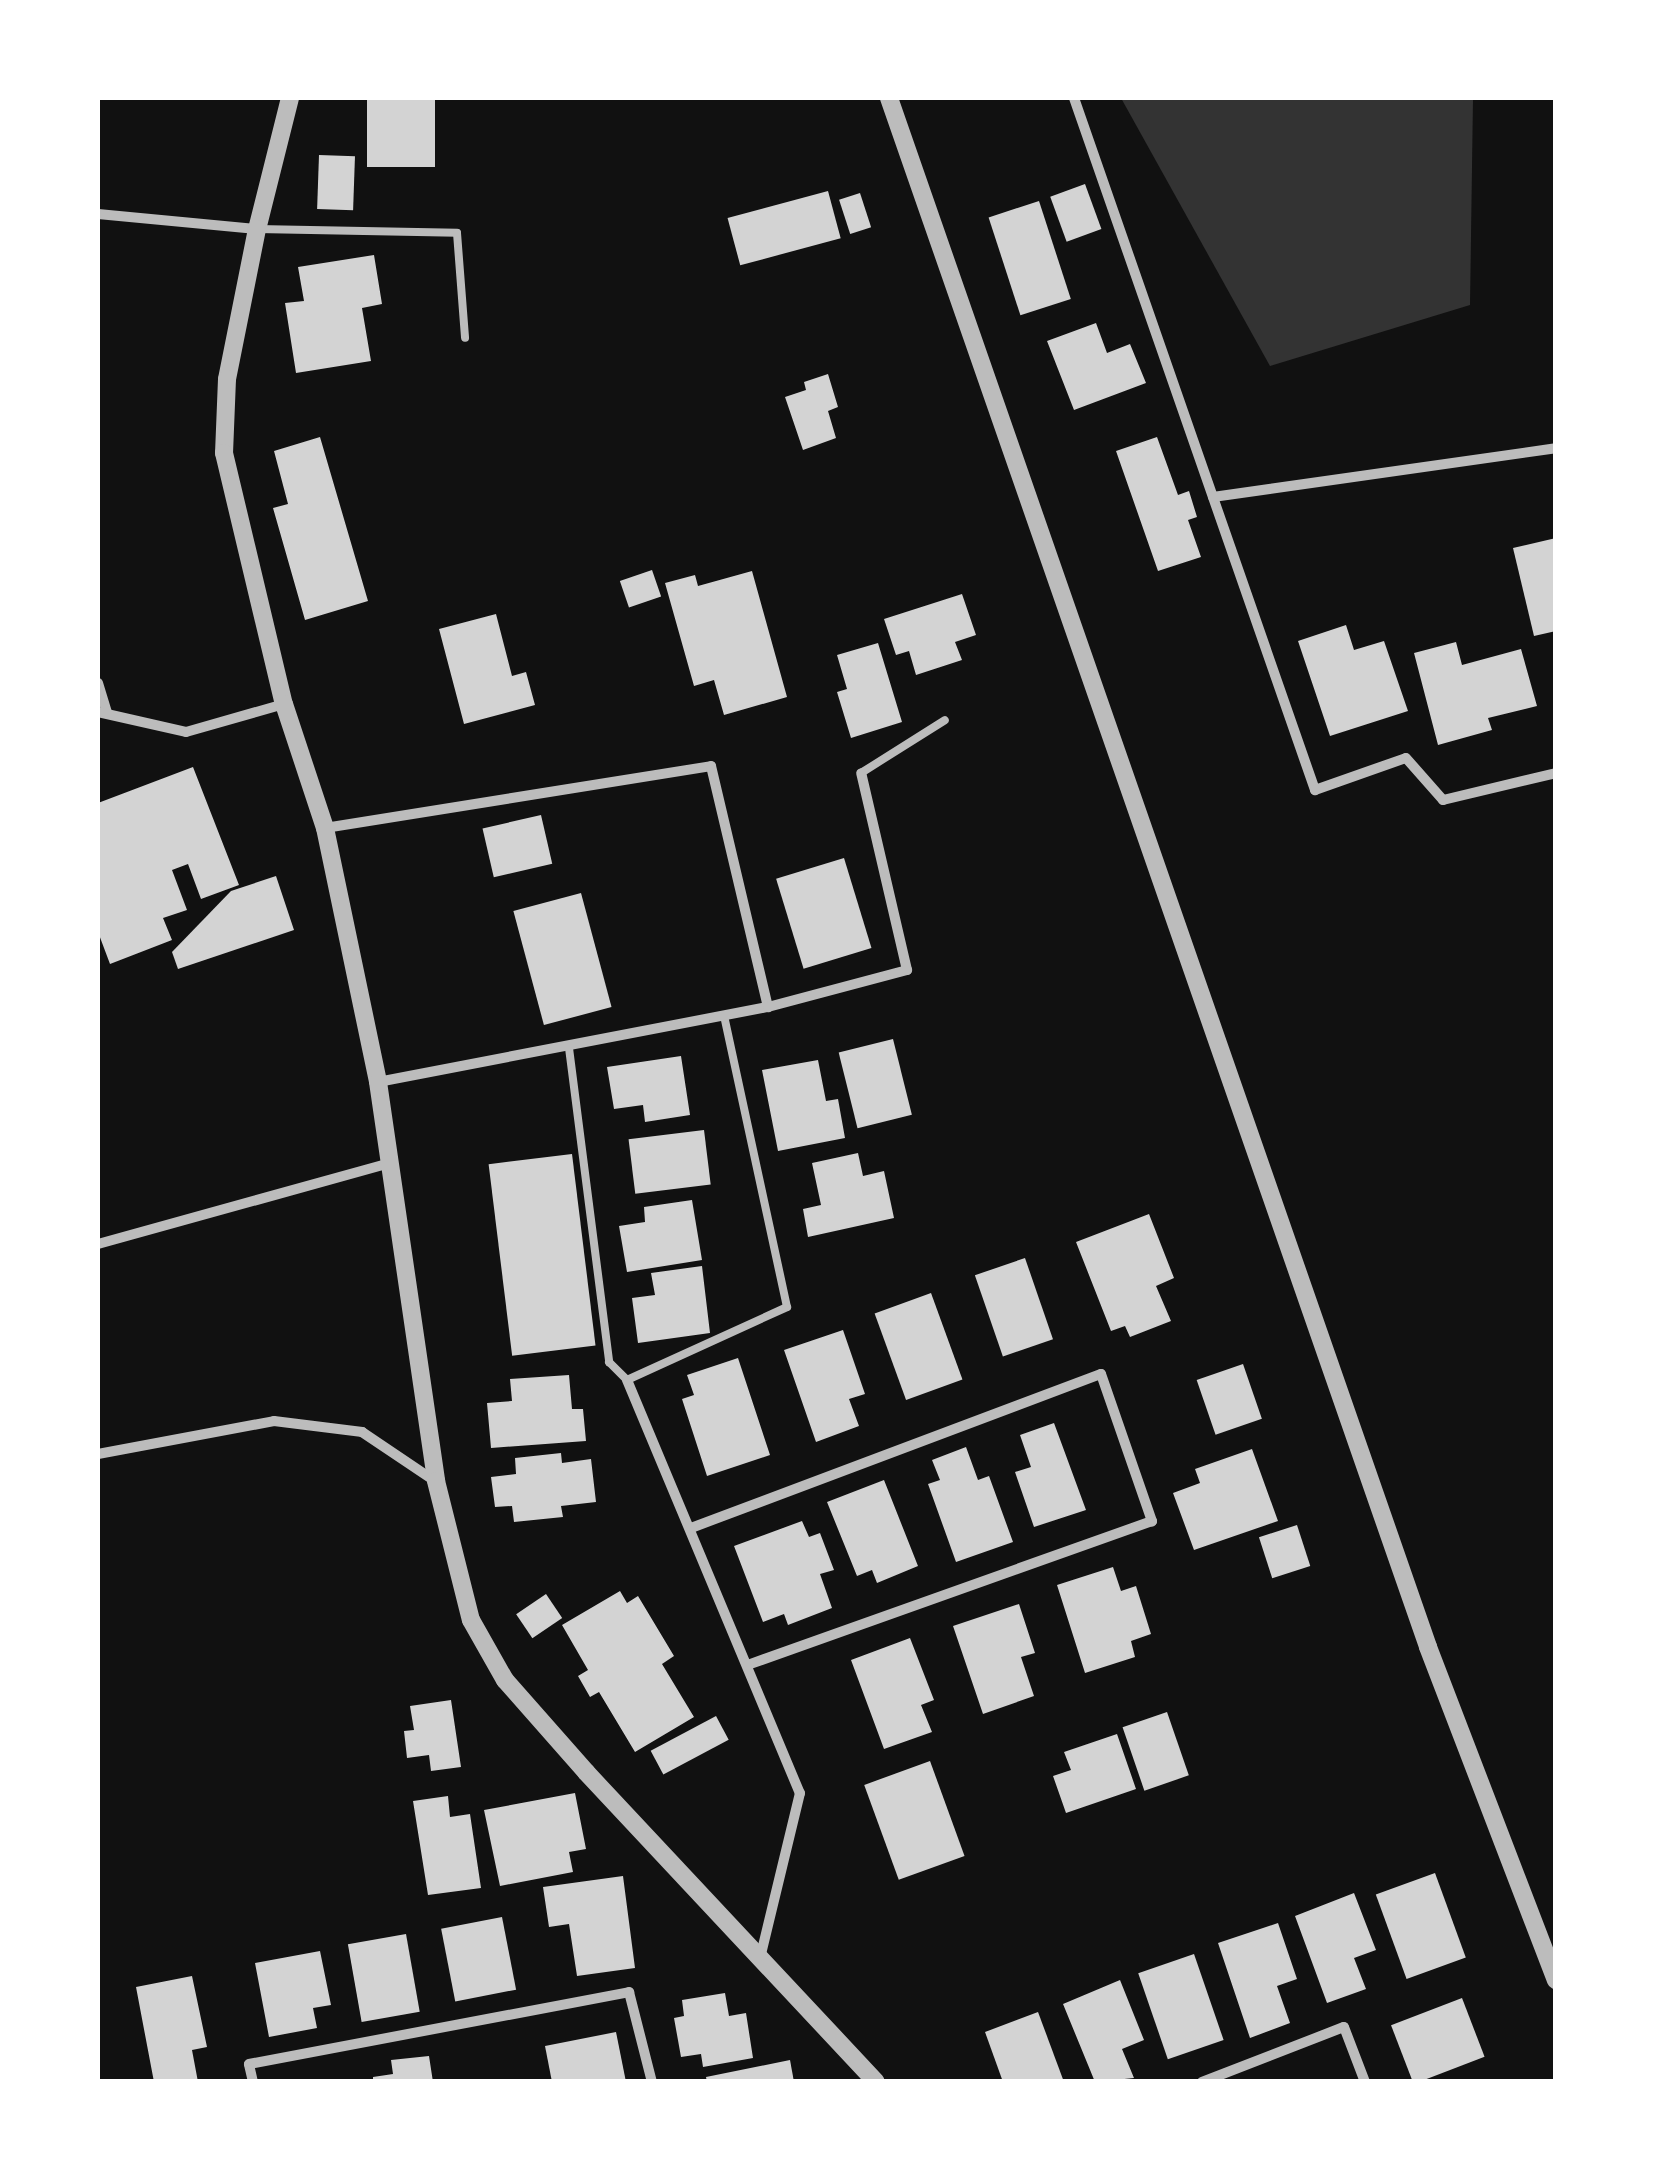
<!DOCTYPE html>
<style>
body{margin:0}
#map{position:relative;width:1653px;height:2179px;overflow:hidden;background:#111;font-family:"Playfair Display",serif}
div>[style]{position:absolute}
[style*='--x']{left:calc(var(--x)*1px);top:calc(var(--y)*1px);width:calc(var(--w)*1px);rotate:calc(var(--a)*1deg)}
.water>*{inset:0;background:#333}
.building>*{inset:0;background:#d3d3d3;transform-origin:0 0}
.service>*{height:8px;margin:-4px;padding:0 4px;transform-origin:4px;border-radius:4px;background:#bcbcbc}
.minor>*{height:10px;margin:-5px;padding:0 5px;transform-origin:5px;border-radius:5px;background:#bcbcbc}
.tertiary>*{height:18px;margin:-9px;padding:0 9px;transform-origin:9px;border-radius:9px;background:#bcbcbc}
span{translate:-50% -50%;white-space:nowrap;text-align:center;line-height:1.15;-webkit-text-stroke:10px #fff;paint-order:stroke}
.frame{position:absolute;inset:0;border:100px solid #fff;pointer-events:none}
</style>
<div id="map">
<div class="water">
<i style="clip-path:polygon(1121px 98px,1473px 98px,1470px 305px,1270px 366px)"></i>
</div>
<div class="building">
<i style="left:367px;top:98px;width:68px;height:69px"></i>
<i style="left:319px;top:155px;width:36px;height:54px;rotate:2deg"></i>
<i style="left:1085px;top:184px;width:48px;height:37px;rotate:70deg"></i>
<i style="left:828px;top:191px;width:49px;height:104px;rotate:75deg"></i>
<i style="left:860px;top:193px;width:36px;height:22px;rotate:72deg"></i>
<i style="left:1039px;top:201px;width:103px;height:53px;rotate:72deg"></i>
<i style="clip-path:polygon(374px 255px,382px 304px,362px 308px,371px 361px,296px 373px,285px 303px,304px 301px,298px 267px)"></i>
<i style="clip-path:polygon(1096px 323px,1107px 353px,1130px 344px,1146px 383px,1074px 410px,1047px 341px)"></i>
<i style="clip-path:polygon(828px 374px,838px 407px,828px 411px,836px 438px,803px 450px,785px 397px,806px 390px,804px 382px)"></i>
<i style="clip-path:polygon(320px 437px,368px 601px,305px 620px,273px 508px,288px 504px,274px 451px)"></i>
<i style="clip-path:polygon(1157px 437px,1178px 495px,1189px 491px,1197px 517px,1188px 520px,1201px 557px,1158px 571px,1116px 451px)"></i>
<i style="clip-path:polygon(1556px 538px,1556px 631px,1534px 636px,1513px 548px)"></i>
<i style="left:652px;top:570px;width:28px;height:34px;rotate:71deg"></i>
<i style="clip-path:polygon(752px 571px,787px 697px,724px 715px,714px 680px,694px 686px,665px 583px,695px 575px,698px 586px)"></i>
<i style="clip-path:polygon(962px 594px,976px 635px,955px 642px,962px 660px,916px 675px,909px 651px,896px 655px,884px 619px)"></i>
<i style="clip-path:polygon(496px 614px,512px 676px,526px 672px,535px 705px,464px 724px,439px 629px)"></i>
<i style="clip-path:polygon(1346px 625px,1354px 650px,1384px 641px,1408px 711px,1330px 736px,1298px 641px)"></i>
<i style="clip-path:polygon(1456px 642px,1462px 665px,1521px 649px,1537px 706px,1488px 718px,1492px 730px,1438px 745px,1414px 653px)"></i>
<i style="clip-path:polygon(878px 643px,902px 722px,851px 738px,837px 692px,847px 689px,837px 655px)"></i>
<i style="clip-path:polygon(193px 767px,239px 885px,201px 899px,188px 864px,172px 870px,187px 910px,163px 918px,172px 940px,110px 964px,98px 932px,98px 803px)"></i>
<i style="left:541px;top:815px;width:50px;height:60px;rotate:77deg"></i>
<i style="left:844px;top:858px;width:94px;height:71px;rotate:73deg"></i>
<i style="clip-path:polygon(276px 876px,294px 930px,178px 969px,172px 952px,231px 891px)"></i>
<i style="left:581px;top:893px;width:118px;height:70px;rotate:75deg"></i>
<i style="left:893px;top:1039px;width:78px;height:56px;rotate:76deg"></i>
<i style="clip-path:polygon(681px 1056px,690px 1115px,645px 1122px,643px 1105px,614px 1109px,607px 1067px)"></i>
<i style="clip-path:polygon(818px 1060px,826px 1101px,838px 1099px,845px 1138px,778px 1151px,762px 1070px)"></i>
<i style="left:704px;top:1130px;width:55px;height:76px;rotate:83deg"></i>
<i style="clip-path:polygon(858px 1153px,863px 1176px,884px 1171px,894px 1218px,808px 1237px,803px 1209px,821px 1205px,812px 1163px)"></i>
<i style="left:572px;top:1154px;width:193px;height:84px;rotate:83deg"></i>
<i style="clip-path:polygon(692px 1200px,702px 1260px,627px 1272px,619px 1226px,645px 1222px,644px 1207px)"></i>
<i style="clip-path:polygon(1149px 1214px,1174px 1278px,1156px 1286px,1171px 1321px,1130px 1337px,1125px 1326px,1111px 1331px,1076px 1242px)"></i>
<i style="left:1025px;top:1258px;width:86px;height:53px;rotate:71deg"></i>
<i style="clip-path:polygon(702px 1266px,710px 1333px,638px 1343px,632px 1298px,655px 1295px,651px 1273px)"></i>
<i style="left:931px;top:1293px;width:92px;height:60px;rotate:70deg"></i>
<i style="clip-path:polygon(843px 1330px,865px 1394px,849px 1399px,859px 1426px,816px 1442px,784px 1350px)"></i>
<i style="clip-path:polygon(738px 1358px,770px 1455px,707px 1476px,682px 1399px,694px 1395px,687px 1375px)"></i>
<i style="left:1243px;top:1364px;width:58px;height:49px;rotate:71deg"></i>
<i style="clip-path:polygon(569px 1375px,572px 1409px,583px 1409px,586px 1441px,491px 1448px,487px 1403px,512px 1401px,510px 1379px)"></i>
<i style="clip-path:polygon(1054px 1423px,1086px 1510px,1034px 1527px,1015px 1472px,1031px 1467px,1020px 1435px)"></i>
<i style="clip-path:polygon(966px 1447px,978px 1480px,989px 1476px,1013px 1542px,956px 1562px,928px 1484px,940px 1480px,932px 1460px)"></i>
<i style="clip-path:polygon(1252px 1449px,1278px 1521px,1194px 1550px,1173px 1493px,1200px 1483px,1195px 1469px)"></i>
<i style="clip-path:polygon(561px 1453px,562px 1463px,591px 1459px,596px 1502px,561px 1506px,563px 1517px,514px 1522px,512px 1506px,495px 1507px,491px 1477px,516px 1474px,515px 1458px)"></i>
<i style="clip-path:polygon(884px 1480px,918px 1566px,877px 1583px,872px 1570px,857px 1576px,827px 1502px)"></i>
<i style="clip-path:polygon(802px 1521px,809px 1537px,820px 1533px,834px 1570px,820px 1574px,832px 1608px,788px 1625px,784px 1614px,763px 1622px,734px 1546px)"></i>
<i style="left:1297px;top:1525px;width:43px;height:40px;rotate:72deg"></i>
<i style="clip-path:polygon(1113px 1567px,1121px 1591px,1136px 1586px,1151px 1634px,1131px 1641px,1135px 1657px,1085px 1673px,1057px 1585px)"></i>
<i style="clip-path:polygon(620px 1591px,627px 1603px,638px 1596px,674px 1656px,662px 1664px,694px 1717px,635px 1752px,599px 1692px,590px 1697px,578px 1676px,588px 1670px,562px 1625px)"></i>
<i style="left:546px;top:1594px;width:29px;height:36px;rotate:56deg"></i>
<i style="clip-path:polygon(1019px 1604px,1035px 1653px,1021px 1657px,1034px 1696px,983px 1714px,953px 1626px)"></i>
<i style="clip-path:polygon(910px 1638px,934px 1700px,921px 1705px,932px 1732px,884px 1749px,851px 1660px)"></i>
<i style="clip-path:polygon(451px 1700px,461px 1767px,431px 1771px,429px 1755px,407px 1758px,404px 1731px,414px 1730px,410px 1706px)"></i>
<i style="left:1167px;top:1712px;width:67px;height:47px;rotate:71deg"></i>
<i style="left:716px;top:1716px;width:27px;height:74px;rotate:62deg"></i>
<i style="clip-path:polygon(1117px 1734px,1136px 1789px,1066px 1813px,1053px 1776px,1071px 1770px,1064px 1752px)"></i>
<i style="left:930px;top:1761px;width:101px;height:70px;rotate:70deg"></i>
<i style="clip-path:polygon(575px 1793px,586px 1849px,569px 1852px,573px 1872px,500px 1886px,484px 1810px)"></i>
<i style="clip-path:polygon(448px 1796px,450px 1817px,470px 1814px,481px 1888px,428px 1895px,413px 1801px)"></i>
<i style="left:1435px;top:1873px;width:90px;height:63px;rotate:70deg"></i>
<i style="clip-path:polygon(623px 1876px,635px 1968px,577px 1976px,569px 1924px,549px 1927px,543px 1887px)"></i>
<i style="clip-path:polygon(1354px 1893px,1376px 1950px,1354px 1958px,1366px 1989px,1327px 2003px,1295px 1916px)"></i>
<i style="left:502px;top:1917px;width:74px;height:62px;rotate:79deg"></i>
<i style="clip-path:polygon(1278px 1923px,1297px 1979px,1277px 1986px,1290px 2023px,1250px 2038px,1218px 1943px)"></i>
<i style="left:406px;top:1934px;width:79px;height:59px;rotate:80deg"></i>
<i style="clip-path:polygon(320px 1951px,331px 2005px,313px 2008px,317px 2028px,269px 2037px,255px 1963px)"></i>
<i style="left:1194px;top:1954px;width:91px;height:59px;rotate:71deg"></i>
<i style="clip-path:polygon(192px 1976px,207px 2047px,192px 2050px,198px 2082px,154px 2082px,136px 1987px)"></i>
<i style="clip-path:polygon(1120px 1980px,1144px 2040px,1122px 2049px,1134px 2078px,1095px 2082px,1063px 2004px)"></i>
<i style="clip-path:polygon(725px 1993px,729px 2016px,746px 2013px,753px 2058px,703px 2067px,701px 2054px,681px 2057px,674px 2018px,684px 2016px,682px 2000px)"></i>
<i style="left:1462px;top:1998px;width:63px;height:76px;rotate:69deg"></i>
<i style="clip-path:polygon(1038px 2012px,1064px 2082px,1003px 2082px,985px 2032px)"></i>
<i style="clip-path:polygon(616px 2032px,626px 2082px,552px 2082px,545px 2046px)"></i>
<i style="clip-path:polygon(429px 2056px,433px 2082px,373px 2082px,373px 2077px,393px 2074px,391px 2060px)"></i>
<i style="clip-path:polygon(790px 2060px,794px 2082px,707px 2082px,706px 2077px)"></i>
</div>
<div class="service">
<i style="--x:257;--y:229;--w:200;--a:1.1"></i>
<i style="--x:457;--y:233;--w:105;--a:85.6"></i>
<i style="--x:861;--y:773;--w:99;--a:-32.2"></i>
<i style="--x:569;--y:1048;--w:317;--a:82.7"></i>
<i style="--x:609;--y:1362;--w:25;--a:45"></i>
<i style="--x:627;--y:1380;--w:176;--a:-24.5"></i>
<i style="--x:787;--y:1307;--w:298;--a:-102.2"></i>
</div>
<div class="minor">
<i style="--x:1074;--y:98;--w:733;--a:70.8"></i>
<i style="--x:1315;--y:790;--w:96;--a:-19.4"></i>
<i style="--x:1406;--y:758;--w:56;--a:48.6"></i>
<i style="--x:1443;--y:800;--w:116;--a:-13.4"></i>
<i style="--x:98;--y:214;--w:160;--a:5.4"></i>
<i style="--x:1213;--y:497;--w:346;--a:-8.1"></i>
<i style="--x:98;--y:683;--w:31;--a:73"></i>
<i style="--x:98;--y:712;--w:90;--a:12.8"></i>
<i style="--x:186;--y:732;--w:102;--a:-15.9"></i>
<i style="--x:325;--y:828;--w:391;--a:-9.1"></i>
<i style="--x:711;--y:766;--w:248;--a:76.7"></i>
<i style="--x:378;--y:1082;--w:397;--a:-10.9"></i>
<i style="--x:768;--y:1007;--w:144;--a:-14.9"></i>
<i style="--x:907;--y:970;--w:202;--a:-103.1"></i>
<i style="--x:98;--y:1244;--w:303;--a:-15.5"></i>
<i style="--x:627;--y:1380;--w:448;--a:67.3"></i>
<i style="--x:800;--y:1793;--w:166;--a:103.6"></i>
<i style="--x:98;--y:1454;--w:179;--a:-10.6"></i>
<i style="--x:274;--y:1421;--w:89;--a:7.1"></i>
<i style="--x:362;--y:1432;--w:88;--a:33.9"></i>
<i style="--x:691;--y:1528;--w:438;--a:-20.6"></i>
<i style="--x:1101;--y:1374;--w:156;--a:70.9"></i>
<i style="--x:1152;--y:1521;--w:429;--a:160.4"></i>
<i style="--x:253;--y:2082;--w:18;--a:-103"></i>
<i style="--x:249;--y:2064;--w:387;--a:-10.7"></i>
<i style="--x:629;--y:1992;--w:93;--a:75.7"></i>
<i style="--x:1202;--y:2082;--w:152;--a:-21.2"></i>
<i style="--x:1344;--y:2027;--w:59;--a:69.1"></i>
</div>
<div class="tertiary">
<i style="--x:290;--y:98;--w:135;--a:104.1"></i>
<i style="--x:257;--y:229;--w:153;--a:101.3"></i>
<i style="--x:227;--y:379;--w:74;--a:92.3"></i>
<i style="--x:224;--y:453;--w:258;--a:76.6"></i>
<i style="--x:284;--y:704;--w:131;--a:71.7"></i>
<i style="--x:325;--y:828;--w:259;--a:78.2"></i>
<i style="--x:378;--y:1082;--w:403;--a:81.7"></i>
<i style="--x:436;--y:1481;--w:143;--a:75.9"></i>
<i style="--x:471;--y:1620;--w:69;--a:60.5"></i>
<i style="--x:505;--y:1680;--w:123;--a:48.6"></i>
<i style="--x:586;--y:1772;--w:424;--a:46.9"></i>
<i style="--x:889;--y:98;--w:1640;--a:70.81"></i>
<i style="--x:1428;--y:1647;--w:357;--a:69"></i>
</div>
<div class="frame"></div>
</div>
